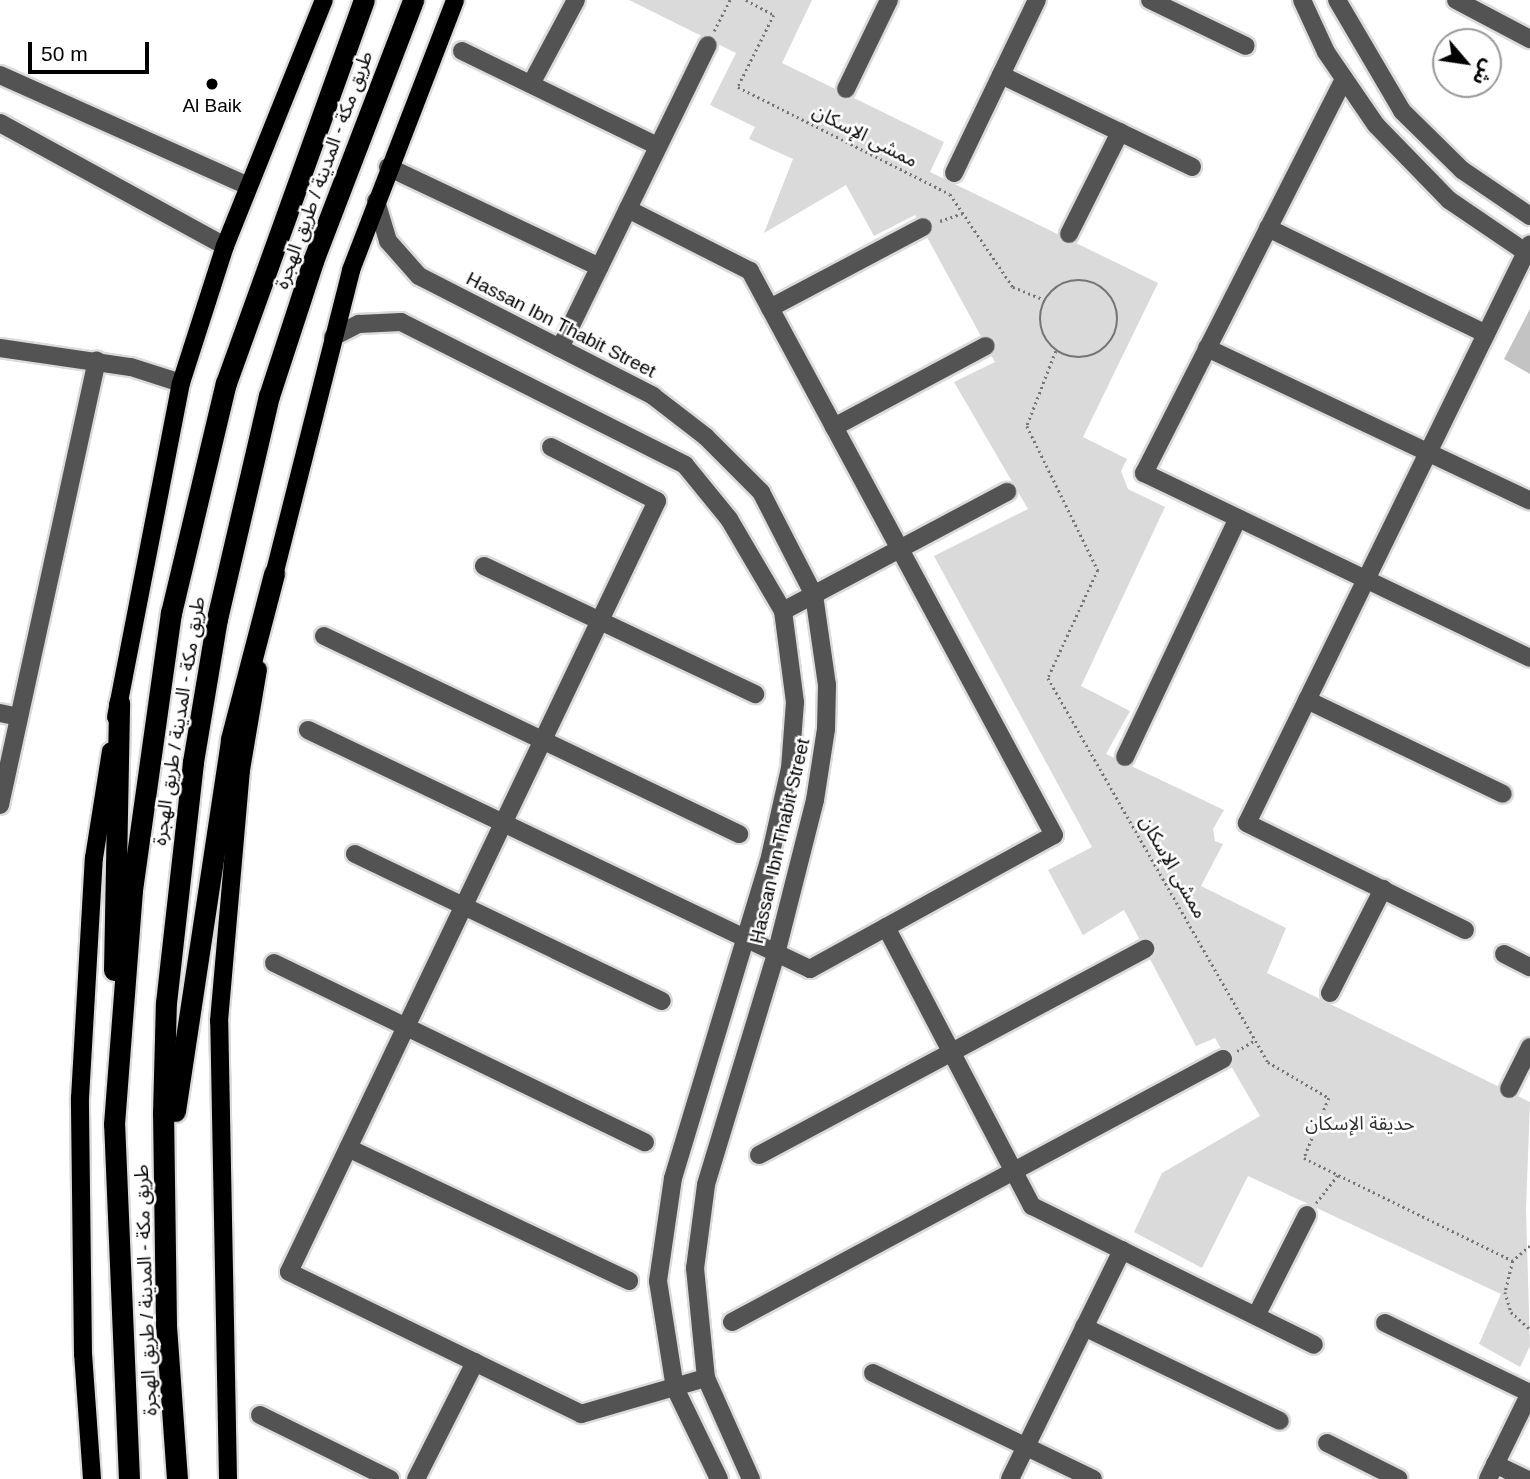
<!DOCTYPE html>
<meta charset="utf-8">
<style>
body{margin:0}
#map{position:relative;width:1530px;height:1479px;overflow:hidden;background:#fff;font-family:Arial,"Noto Sans Arabic",sans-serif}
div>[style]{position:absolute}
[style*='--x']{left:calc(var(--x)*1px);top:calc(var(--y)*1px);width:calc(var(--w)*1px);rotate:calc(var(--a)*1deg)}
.green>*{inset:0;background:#dadada}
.building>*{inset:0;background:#c3c3c3}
.path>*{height:2.5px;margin-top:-1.25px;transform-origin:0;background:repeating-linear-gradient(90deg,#757575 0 2px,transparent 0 5.5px)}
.path>.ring{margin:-1.25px;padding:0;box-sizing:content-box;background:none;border:2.5px solid #757575;border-radius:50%}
.roads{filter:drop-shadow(2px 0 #dbdbdb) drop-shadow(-2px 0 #dbdbdb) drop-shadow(0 2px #dbdbdb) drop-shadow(0 -2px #dbdbdb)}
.minor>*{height:18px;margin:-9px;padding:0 9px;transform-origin:9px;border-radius:9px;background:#535353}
.major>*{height:18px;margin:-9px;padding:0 9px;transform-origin:9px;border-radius:9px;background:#000}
.highway>*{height:21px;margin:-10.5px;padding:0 10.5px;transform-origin:10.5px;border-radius:10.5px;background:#000}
.dots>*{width:19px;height:19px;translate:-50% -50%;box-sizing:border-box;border:4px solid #fff;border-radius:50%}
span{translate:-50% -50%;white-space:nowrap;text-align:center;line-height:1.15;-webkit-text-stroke:5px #fff;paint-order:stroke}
.poi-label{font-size:19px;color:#000}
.street-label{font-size:19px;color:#000}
.park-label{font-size:19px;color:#313131}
.north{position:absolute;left:1432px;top:28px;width:70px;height:70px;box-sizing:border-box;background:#fff;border:2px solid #999;border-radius:50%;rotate:119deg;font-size:19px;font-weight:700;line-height:28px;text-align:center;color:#000}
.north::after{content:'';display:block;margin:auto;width:24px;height:32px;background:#000;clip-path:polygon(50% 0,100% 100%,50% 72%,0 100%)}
.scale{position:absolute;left:28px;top:42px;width:121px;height:32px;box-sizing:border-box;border:4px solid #000;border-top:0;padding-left:9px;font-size:21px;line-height:24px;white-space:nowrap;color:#000;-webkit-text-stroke:5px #fff;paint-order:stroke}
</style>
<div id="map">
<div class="green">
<i style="clip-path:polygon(629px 0,812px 0,782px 63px,944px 142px,930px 172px,1158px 283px,1083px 437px,1127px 459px,1121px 471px,1128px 489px,1165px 507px,1081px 686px,1130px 711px,1106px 754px,1224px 810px,1213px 829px,1215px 841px,1223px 844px,1201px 886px,1286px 928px,1267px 973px,1530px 1102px,1526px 1209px,1530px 1346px,1520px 1367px,1479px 1344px,1501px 1294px,1248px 1176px,1202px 1268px,1134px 1232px,1162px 1173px,1260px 1116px,1215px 1038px,1196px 1046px,1124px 910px,1083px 935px,1048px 870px,1092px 847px,934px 556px,1028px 509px,954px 382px,995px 362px,915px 215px,874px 236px,846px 185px,764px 233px,793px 159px,749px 139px,755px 127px,710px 105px,736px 53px)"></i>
</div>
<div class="building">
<i style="clip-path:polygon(1530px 309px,1530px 374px,1504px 359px)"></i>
</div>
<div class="path">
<i style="--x:746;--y:0;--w:32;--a:28"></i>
<i style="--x:774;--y:15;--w:80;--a:116.6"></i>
<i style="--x:738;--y:87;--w:237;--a:26.8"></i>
<i style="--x:950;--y:194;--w:112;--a:55.9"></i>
<i style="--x:1013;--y:287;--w:35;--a:22"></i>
<i style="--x:714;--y:31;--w:35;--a:-63"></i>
<i style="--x:940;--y:221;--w:24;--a:-19"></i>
<i class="ring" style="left:1040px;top:280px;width:75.5px;height:75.5px"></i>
<i style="--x:1056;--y:351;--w:80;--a:111.1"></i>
<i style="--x:1027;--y:426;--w:161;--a:63.8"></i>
<i style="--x:1098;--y:570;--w:119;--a:114.8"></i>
<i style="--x:1048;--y:678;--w:443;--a:60.2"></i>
<i style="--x:1268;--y:1062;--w:71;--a:30.5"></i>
<i style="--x:1329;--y:1098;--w:65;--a:112.6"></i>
<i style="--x:1304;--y:1158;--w:233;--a:26.2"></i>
<i style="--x:1237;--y:1051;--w:21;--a:-31"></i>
<i style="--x:1316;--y:1203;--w:36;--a:-52"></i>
<i style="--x:1530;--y:1246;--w:23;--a:139"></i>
<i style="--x:1513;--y:1261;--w:32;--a:104"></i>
<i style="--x:1505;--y:1292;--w:21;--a:73"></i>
<i style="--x:1511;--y:1312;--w:25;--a:42"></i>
</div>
<div class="roads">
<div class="minor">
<i style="--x:1150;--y:0;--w:106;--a:25.6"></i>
<i style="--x:1302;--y:0;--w:57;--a:65.2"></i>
<i style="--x:1326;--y:52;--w:88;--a:55.6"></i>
<i style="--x:1376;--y:125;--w:105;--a:45.8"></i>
<i style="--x:1449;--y:200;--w:98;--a:34.2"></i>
<i style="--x:1337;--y:0;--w:129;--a:59.6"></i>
<i style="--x:1402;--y:111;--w:84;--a:44.5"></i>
<i style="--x:1462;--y:170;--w:82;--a:34.1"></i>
<i style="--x:1456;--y:0;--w:84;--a:27.8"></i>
<i style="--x:462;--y:51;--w:218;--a:25.9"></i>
<i style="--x:0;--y:75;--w:272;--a:24.1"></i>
<i style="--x:1001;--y:75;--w:212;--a:25.7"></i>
<i style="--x:1344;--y:79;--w:442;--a:116.9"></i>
<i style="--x:1144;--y:473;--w:428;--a:25.6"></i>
<i style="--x:531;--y:84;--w:95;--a:-61.8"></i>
<i style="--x:846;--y:89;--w:99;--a:-64.2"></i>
<i style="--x:0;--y:123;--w:256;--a:28.7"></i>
<i style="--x:388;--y:167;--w:234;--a:25.3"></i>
<i style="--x:954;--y:173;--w:192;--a:-64.4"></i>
<i style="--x:376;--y:201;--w:42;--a:73.3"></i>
<i style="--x:388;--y:241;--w:47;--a:48.5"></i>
<i style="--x:419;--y:276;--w:263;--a:27.1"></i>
<i style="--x:653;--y:396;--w:67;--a:37.7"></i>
<i style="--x:706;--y:437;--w:78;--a:45"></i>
<i style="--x:761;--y:492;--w:116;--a:62.8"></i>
<i style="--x:814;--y:595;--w:91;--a:81.8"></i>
<i style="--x:827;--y:685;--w:44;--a:91.3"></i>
<i style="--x:826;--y:729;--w:72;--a:98.8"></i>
<i style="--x:815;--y:800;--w:159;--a:104.2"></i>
<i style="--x:776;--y:954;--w:241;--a:106.9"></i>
<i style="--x:706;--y:1185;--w:84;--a:97.5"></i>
<i style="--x:695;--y:1268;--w:111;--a:84.3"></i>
<i style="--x:706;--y:1378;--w:111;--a:66"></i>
<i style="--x:1268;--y:228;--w:242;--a:25.9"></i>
<i style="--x:1069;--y:234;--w:114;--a:-63.4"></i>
<i style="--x:770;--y:308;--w:173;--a:-27.9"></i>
<i style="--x:333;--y:337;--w:29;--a:-27"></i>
<i style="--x:359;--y:324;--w:42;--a:-2.7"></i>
<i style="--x:401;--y:322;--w:318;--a:26.7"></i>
<i style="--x:685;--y:465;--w:70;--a:50.8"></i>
<i style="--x:729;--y:519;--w:107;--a:59.6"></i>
<i style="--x:783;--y:611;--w:92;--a:82.5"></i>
<i style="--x:795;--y:702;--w:66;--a:94.3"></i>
<i style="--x:790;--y:768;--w:91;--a:102.7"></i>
<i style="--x:770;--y:857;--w:335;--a:106.8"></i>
<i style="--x:673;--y:1178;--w:104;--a:98.3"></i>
<i style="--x:658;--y:1281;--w:108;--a:81"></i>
<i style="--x:675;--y:1388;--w:101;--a:64.2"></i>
<i style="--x:0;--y:348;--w:132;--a:8.3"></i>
<i style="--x:131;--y:367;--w:52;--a:17.7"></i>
<i style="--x:560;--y:348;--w:337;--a:-64"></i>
<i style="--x:1207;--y:348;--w:357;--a:25.3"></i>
<i style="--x:834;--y:427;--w:172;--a:-28.1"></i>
<i style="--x:551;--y:447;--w:119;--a:27"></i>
<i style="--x:657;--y:501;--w:854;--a:115.52"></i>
<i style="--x:289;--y:1272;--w:325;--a:25.9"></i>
<i style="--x:581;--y:1414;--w:130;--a:-16.1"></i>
<i style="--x:484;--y:566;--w:300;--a:25.3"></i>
<i style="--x:783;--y:611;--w:254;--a:-28"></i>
<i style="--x:324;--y:636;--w:460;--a:25.5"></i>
<i style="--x:1307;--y:700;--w:217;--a:25.6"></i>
<i style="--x:0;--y:713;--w:19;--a:12"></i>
<i style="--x:308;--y:730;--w:556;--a:25.46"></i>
<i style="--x:810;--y:969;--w:278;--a:-28.8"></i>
<i style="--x:1054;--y:835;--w:641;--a:-118.32"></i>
<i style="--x:750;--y:271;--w:137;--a:-153.1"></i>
<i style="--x:1125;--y:757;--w:264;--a:-64.7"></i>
<i style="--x:0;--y:805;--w:455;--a:-77.7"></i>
<i style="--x:355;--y:854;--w:340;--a:25.6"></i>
<i style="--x:886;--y:927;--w:315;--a:62.4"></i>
<i style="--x:1032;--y:1206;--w:314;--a:26.2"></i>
<i style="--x:1465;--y:930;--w:243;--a:-153.9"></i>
<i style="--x:1247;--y:823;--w:644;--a:-63.95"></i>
<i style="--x:1504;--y:954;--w:29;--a:27"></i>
<i style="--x:274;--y:963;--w:412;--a:25.8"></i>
<i style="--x:1330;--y:993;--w:117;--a:-63"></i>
<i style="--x:1509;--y:1089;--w:47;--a:-63.4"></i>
<i style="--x:348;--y:1148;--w:311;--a:25.3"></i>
<i style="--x:759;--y:1155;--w:438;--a:-28.1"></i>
<i style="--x:1256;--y:1316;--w:113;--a:-63.2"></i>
<i style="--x:732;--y:1322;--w:557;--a:-28.18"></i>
<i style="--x:1385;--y:1323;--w:161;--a:25.8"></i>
<i style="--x:1530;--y:1393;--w:96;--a:116"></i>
<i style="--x:1084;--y:1327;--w:217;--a:25.6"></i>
<i style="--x:873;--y:1373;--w:244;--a:25.7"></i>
<i style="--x:260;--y:1415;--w:145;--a:26.2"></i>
<i style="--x:1327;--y:1443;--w:80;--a:26.6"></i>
<i style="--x:1495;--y:1464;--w:34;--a:26"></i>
<i style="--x:416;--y:1479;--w:131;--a:-63.2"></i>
<i style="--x:1010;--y:1479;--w:255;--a:-63.9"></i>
</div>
<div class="major">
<i style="--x:271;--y:587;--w:327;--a:-75.8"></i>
<i style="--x:351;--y:270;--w:289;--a:-68.9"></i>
<i style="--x:116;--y:717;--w:340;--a:-79"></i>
<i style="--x:181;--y:383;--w:144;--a:-72.2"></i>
<i style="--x:225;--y:246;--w:265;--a:-68.1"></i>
<i style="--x:92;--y:1479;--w:125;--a:-94.1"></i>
<i style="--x:83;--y:1354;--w:256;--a:-90.7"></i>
<i style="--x:80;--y:1098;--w:240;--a:-86.7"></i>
<i style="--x:94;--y:858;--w:108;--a:-81"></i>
<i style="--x:228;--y:1479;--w:458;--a:-91.1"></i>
<i style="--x:219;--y:1021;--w:252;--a:-85"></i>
<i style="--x:241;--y:770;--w:102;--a:-80.4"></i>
</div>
<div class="highway">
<i style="--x:114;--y:970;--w:267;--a:-88.9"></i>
<i style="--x:175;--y:1111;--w:376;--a:-81.4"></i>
<i style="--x:231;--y:739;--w:171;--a:-75.4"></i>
<i style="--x:129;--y:1479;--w:355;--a:-92.4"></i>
<i style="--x:114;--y:1124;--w:235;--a:-85.6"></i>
<i style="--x:132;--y:890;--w:280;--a:-82"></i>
<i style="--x:171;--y:613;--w:236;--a:-76.6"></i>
<i style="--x:226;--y:383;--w:407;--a:-70.2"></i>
<i style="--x:177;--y:1479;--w:155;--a:-94.1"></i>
<i style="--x:166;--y:1324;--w:210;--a:-90.8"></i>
<i style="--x:163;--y:1114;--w:111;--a:-88.5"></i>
<i style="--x:166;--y:1003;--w:243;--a:-83.6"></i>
<i style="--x:193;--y:762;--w:145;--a:-80.5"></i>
<i style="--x:217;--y:619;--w:229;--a:-76.9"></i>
<i style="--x:269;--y:396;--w:142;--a:-71.9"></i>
<i style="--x:313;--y:261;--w:280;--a:-69"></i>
</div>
</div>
<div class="dots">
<i style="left:212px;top:84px;background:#000"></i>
</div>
<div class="poi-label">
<span style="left:212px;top:106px">Al Baik</span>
</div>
<div class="street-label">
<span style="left:865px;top:136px;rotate:27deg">ممشى الإسكان</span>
<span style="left:324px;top:170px;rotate:-70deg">طريق مكة - المدينة / طريق الهجرة</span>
<span style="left:561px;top:325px;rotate:27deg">Hassan Ibn Thabit Street</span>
<span style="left:179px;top:721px;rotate:-81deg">طريق مكة - المدينة / طريق الهجرة</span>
<span style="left:780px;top:841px;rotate:-77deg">Hassan Ibn Thabit Street</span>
<span style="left:1173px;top:867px;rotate:60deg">ممشى الإسكان</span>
<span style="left:146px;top:1290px;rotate:-92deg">طريق مكة - المدينة / طريق الهجرة</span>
</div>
<div class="park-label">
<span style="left:1360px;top:1124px">حديقة الإسكان</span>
</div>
<div class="north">ش</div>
<div class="scale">50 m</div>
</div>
